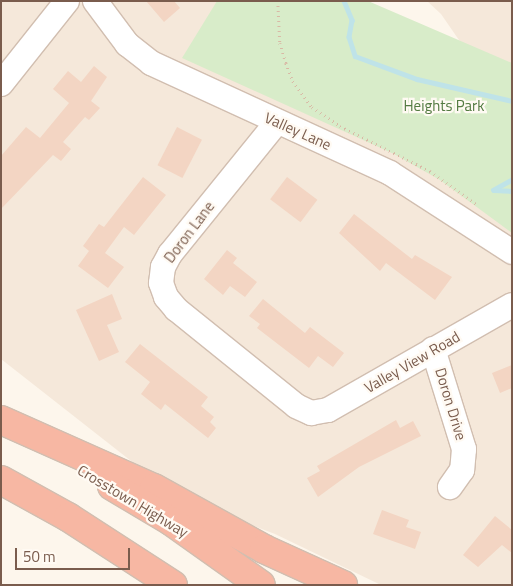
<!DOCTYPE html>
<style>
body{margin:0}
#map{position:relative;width:513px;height:586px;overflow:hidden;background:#fdf6ec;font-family:"Titillium Web",sans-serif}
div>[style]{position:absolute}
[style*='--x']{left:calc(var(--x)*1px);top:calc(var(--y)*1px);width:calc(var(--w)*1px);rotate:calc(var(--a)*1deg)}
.residential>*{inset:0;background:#f5e8da}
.green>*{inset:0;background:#d8ecc9}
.stream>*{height:4.5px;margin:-2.25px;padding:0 2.25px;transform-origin:2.25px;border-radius:2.25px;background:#bfe3e8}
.building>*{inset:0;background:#f3d5c3;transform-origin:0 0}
.path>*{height:2.5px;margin-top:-1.25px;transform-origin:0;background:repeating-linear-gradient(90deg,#d9b8a5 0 1px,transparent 0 5px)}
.roads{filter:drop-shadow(1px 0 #d1beb0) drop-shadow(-1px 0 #d1beb0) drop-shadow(0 1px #d1beb0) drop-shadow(0 -1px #d1beb0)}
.minor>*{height:24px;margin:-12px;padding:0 12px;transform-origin:12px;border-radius:12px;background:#fff}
.highway>*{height:28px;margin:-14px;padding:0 14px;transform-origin:14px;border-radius:14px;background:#f7b7a3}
span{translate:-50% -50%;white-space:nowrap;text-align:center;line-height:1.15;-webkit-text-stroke:4.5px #fffaf3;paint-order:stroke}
.park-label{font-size:15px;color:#537a41}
.street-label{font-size:15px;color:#7a5c4d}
.frame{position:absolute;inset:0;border:2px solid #7a5c4d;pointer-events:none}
.scale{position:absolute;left:15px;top:548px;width:115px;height:22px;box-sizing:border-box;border:2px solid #7a5c4d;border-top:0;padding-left:6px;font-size:15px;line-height:18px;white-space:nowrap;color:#7a5c4d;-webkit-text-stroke:4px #fffaf3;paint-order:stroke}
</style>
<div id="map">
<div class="residential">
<i style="clip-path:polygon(1px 1px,307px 1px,499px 98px,441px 14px,427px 1px,512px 1px,512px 585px,381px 585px,275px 534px,177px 497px,1px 359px)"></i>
</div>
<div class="green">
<i style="clip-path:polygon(217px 1px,368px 1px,512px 63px,512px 233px,440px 180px,394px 154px,182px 58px)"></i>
</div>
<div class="stream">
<i style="--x:344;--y:1;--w:21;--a:67"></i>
<i style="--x:352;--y:20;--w:17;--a:100"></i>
<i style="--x:349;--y:37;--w:20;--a:72"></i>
<i style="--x:355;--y:56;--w:66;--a:20.4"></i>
<i style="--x:417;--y:79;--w:98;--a:13"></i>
<i style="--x:512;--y:180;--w:21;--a:151"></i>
<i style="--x:494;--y:190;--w:18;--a:3"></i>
</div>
<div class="building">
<i style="clip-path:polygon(146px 1px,174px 1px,180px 8px,164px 22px)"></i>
<i style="clip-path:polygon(94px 66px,107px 77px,91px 101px,100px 108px,89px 120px,85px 117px,63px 142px,71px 149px,61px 161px,53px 155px,1px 209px,1px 156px,26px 127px,40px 138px,69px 103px,53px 89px,68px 71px,81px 82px)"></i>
<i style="left:177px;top:127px;width:28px;height:43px;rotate:27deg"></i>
<i style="clip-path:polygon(143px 177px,166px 195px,134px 235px,124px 227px,105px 253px,124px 267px,108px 288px,78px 266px,89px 251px,83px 246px,99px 224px,104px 227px)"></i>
<i style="left:287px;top:177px;width:38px;height:28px;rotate:37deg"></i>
<i style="clip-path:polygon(354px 214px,412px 259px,415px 255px,452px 277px,435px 300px,386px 263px,380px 271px,339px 233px)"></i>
<i style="clip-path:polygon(227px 250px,237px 258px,233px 263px,257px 282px,245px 297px,230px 286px,223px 295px,204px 279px)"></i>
<i style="clip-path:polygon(112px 294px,122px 319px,107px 325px,119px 352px,99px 361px,76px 310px)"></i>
<i style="clip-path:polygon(263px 299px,305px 333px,310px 327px,344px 353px,333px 367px,318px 356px,309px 368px,257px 328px,260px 324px,249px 316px)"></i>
<i style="clip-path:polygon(140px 344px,208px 397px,201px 406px,214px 417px,210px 422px,216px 428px,208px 438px,165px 404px,161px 410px,141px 394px,150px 382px,125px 362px)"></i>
<i style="clip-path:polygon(512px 365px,512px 388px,500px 393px,492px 373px)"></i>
<i style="clip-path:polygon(396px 420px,400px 428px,413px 421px,421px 436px,359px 467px,318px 497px,307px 478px,320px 471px,317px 466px)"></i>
<i style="clip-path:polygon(382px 510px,409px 520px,406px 527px,421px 532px,415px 549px,373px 534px)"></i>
<i style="clip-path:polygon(495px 516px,512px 530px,512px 553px,502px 545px,478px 567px,463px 555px)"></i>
</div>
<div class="path">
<i style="--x:278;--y:1;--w:42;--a:87.3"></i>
<i style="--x:280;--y:43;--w:21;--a:73"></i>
<i style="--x:286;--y:63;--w:19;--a:69"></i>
<i style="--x:293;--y:81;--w:32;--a:54"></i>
<i style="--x:312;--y:107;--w:34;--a:34"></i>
<i style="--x:340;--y:126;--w:101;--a:26.6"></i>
<i style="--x:430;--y:171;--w:57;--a:35.7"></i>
</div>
<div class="roads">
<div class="minor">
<i style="--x:95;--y:1;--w:54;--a:53.3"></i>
<i style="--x:127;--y:44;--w:31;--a:38"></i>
<i style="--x:151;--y:63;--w:263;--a:24.7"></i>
<i style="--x:390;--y:173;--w:145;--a:32.9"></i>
<i style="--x:1;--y:84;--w:106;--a:-51.5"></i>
<i style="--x:277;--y:122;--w:170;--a:129"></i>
<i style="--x:170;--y:254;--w:15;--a:118"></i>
<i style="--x:163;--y:267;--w:16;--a:97"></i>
<i style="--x:161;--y:283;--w:15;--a:70"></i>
<i style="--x:166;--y:297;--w:16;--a:50"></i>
<i style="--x:176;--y:309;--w:154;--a:38.9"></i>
<i style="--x:296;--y:406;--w:17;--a:25"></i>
<i style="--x:311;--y:413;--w:17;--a:-10"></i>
<i style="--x:328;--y:410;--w:212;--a:-29.7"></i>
<i style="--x:433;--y:349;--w:105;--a:72.8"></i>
<i style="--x:464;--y:449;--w:21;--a:95"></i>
<i style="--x:462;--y:470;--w:21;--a:125"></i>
</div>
<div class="highway">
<i style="--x:1;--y:420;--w:167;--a:24"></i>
<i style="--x:154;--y:488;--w:126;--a:29"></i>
<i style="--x:264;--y:549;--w:87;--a:24.5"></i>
<i style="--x:1;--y:480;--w:77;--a:28.9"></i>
<i style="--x:68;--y:517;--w:125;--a:32.9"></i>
<i style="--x:112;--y:486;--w:69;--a:30.7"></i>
<i style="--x:171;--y:521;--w:110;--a:35.4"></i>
</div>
</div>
<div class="park-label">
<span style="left:444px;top:106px">Heights Park</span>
</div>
<div class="street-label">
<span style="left:298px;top:131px;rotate:24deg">Valley Lane</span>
<span style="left:189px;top:232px;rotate:-53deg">Doron Lane</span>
<span style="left:412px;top:362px;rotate:-30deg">Valley View Road</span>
<span style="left:451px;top:404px;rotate:73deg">Doron Drive</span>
<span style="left:133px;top:501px;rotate:31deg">Crosstown Highway</span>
</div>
<div class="frame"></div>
<div class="scale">50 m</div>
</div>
